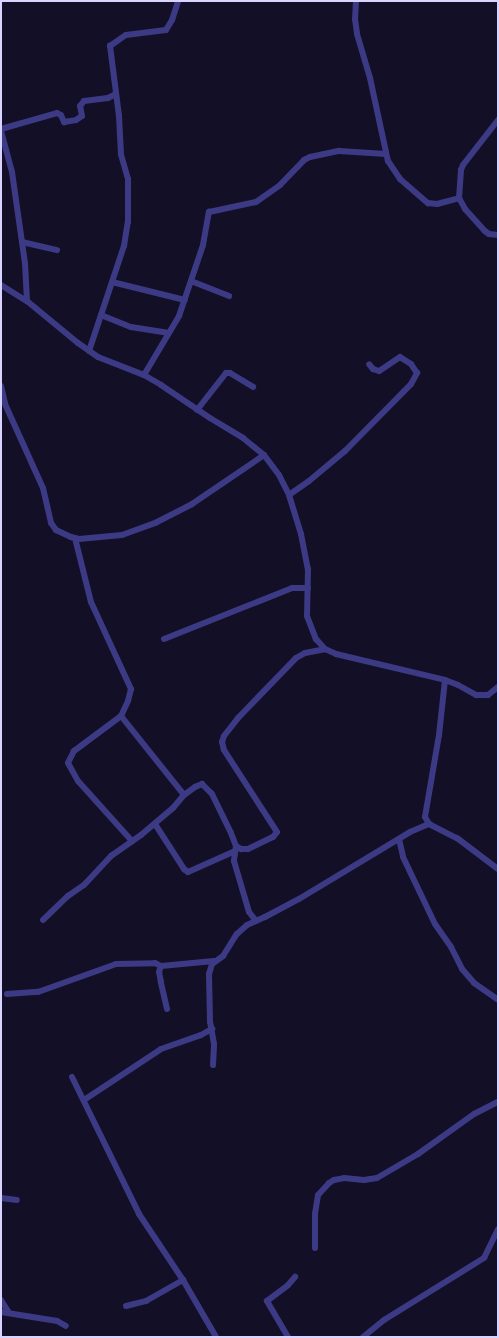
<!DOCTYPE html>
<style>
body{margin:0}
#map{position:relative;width:499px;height:1338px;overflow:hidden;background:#130f26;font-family:Jost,sans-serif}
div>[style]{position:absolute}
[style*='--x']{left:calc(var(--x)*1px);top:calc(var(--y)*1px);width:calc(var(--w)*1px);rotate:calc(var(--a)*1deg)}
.street>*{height:6px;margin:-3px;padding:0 3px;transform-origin:3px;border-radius:3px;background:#3d3a85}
span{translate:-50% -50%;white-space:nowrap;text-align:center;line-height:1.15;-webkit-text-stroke:3px #130f26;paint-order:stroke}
.frame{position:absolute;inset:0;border:2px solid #d9d4ff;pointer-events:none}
</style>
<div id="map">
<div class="street">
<i style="--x:356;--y:1;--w:18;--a:93"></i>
<i style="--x:355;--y:19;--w:15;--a:82"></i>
<i style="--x:357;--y:34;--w:46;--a:73.5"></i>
<i style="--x:370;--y:78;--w:85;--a:77.8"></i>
<i style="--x:388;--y:161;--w:22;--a:56"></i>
<i style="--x:400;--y:179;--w:37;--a:41"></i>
<i style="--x:428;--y:203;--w:9;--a:6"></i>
<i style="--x:437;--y:204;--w:23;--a:-15"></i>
<i style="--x:498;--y:120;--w:57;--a:127.9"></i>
<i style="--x:463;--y:165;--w:5;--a:112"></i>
<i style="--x:461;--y:170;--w:28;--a:94"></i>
<i style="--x:459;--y:198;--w:13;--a:61"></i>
<i style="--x:465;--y:209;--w:30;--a:48"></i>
<i style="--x:485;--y:231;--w:5;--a:37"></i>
<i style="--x:489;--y:234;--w:9;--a:6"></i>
<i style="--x:1;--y:129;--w:58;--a:-15.9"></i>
<i style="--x:57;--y:113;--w:4;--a:27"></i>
<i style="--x:61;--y:115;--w:8;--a:67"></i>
<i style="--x:64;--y:122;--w:12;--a:-9"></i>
<i style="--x:76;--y:120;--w:7;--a:-34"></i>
<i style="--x:82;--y:116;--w:10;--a:-101"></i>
<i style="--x:80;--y:106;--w:6;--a:-51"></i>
<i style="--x:84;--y:101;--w:24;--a:-7"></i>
<i style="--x:108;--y:98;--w:9;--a:-27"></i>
<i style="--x:1;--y:131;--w:42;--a:75"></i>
<i style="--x:12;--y:172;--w:92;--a:81.9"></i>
<i style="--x:25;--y:263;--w:38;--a:87"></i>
<i style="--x:22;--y:242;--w:36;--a:13"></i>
<i style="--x:191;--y:281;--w:41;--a:21.5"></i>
<i style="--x:112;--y:282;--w:75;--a:13.9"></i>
<i style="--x:1;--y:285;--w:31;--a:32"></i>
<i style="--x:27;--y:301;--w:66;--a:39.5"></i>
<i style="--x:78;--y:343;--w:24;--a:35"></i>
<i style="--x:98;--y:357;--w:49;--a:21.4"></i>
<i style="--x:144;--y:375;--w:20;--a:30"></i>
<i style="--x:161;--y:385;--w:59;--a:34"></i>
<i style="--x:210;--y:418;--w:39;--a:31"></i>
<i style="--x:243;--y:438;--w:27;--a:39"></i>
<i style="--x:264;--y:455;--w:25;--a:53"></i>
<i style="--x:279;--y:475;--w:22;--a:63"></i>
<i style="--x:289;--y:495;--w:41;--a:72.9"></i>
<i style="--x:301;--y:534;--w:36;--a:79"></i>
<i style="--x:308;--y:569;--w:47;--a:91.2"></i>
<i style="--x:307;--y:616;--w:25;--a:69"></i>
<i style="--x:316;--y:639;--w:13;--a:48"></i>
<i style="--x:325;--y:649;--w:12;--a:24"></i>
<i style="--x:336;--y:654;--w:112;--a:13.4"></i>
<i style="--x:445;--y:680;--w:14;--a:21"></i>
<i style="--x:458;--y:685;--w:21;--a:29"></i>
<i style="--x:476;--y:695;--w:12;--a:0"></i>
<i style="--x:488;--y:695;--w:13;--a:-39"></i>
<i style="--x:101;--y:315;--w:32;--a:22"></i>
<i style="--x:131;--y:327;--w:37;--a:9"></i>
<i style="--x:89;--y:351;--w:111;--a:-71.6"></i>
<i style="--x:124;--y:246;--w:24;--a:-81"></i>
<i style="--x:128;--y:222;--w:43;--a:-90"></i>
<i style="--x:128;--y:179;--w:26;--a:-106"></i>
<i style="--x:121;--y:154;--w:38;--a:-93"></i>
<i style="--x:119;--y:116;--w:71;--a:-97.3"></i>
<i style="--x:110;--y:46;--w:19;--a:-35"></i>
<i style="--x:126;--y:35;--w:40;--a:-7.1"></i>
<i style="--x:166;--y:30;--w:12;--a:-59"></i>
<i style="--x:172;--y:20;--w:20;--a:-72"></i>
<i style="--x:144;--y:375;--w:69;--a:-59.3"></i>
<i style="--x:179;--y:316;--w:75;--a:-71.3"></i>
<i style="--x:203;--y:245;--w:34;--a:-80"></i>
<i style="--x:209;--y:212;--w:48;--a:-12"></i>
<i style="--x:256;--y:202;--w:29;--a:-35"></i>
<i style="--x:280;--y:185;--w:35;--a:-46"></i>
<i style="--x:304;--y:160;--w:7;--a:-27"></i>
<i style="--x:310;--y:157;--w:30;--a:-12"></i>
<i style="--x:339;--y:151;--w:47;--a:3.7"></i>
<i style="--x:1;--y:386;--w:18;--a:77"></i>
<i style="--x:5;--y:404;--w:92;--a:65.7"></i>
<i style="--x:43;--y:488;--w:36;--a:77"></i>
<i style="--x:51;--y:523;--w:9;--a:54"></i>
<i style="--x:56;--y:530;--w:17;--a:25"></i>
<i style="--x:71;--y:537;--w:8;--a:14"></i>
<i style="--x:79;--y:539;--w:43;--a:-5.3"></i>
<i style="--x:122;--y:535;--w:37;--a:-20"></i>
<i style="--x:157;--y:522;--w:39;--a:-27"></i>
<i style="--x:192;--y:504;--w:87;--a:-34.2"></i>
<i style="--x:197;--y:410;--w:47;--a:-51.9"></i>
<i style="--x:226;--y:373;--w:4;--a:0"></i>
<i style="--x:230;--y:373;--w:27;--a:31"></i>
<i style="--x:289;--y:495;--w:24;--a:-35"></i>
<i style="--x:309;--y:481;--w:47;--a:-39.8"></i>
<i style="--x:345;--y:451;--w:94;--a:-45.4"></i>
<i style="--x:411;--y:384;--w:13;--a:-61"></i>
<i style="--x:417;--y:373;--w:11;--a:-124"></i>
<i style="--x:411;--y:364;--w:13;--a:-148"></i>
<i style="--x:400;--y:357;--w:25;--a:146"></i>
<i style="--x:379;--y:371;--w:6;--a:-162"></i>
<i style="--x:373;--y:369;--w:6;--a:-129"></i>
<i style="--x:75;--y:538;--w:66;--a:76"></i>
<i style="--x:91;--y:602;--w:96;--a:65.3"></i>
<i style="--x:131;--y:689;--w:12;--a:104"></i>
<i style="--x:128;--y:701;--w:17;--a:115"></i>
<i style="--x:121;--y:716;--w:59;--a:143.3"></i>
<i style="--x:74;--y:751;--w:13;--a:117"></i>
<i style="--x:68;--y:763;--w:21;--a:61"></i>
<i style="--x:78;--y:781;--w:81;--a:48"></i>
<i style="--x:164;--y:639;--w:138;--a:-21.7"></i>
<i style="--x:292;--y:588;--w:16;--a:0"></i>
<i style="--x:445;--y:680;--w:55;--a:96.2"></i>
<i style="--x:439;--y:735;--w:83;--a:99.7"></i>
<i style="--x:425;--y:817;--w:8;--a:60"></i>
<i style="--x:429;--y:824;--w:31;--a:27"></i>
<i style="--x:457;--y:838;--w:51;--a:37.1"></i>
<i style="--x:121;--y:716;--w:101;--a:51.4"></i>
<i style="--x:155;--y:824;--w:54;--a:57.2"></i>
<i style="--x:184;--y:869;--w:5;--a:37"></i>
<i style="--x:188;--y:872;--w:51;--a:-24.1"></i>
<i style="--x:399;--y:839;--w:18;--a:77"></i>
<i style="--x:403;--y:857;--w:74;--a:64.5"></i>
<i style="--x:435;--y:924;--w:28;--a:55"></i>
<i style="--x:451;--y:947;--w:25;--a:63"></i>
<i style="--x:462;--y:969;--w:18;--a:49"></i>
<i style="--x:474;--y:983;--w:29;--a:35"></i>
<i style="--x:236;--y:846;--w:6;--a:31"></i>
<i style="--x:241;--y:849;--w:7;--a:0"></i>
<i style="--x:248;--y:849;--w:28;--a:-26"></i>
<i style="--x:273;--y:837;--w:6;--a:-51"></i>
<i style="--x:277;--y:832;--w:98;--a:-122.9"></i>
<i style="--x:224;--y:750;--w:8;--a:-104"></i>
<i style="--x:222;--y:742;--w:6;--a:-72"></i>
<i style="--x:224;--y:736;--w:23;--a:-52"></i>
<i style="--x:238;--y:718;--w:83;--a:-46"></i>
<i style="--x:296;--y:658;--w:10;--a:-29"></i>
<i style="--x:305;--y:653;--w:20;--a:-11"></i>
<i style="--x:43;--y:920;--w:35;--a:-44"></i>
<i style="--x:68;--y:896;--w:19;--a:-35"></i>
<i style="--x:84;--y:885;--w:40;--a:-47"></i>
<i style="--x:111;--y:856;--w:37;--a:-35"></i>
<i style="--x:141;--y:835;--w:42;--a:-40.2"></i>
<i style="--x:173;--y:808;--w:17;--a:-50"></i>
<i style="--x:184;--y:795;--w:14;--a:-36"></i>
<i style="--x:195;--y:787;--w:8;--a:-23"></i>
<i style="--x:202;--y:784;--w:14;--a:45"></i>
<i style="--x:212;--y:794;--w:43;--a:64"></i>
<i style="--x:231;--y:833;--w:14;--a:69"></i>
<i style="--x:236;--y:846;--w:15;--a:98"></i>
<i style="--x:234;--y:861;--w:53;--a:73.6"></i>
<i style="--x:249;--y:912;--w:11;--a:52"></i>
<i style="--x:7;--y:994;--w:31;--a:-4"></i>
<i style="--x:38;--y:992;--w:83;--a:-19.7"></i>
<i style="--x:116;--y:964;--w:39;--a:-1"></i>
<i style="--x:155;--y:963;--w:7;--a:27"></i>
<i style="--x:167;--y:1009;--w:28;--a:-103"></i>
<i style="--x:161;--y:982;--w:10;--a:-101"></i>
<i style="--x:159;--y:972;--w:6;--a:-72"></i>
<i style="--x:161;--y:966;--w:53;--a:-5.4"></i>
<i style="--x:213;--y:1065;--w:21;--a:-87"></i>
<i style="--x:214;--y:1044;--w:22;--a:-100"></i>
<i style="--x:210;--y:1022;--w:48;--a:-91.2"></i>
<i style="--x:209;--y:974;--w:10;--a:-73"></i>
<i style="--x:212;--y:964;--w:14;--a:-36"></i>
<i style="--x:223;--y:956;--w:26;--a:-58"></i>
<i style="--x:237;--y:934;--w:13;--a:-42"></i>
<i style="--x:247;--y:925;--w:20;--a:-24"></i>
<i style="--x:265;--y:917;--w:38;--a:-28"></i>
<i style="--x:299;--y:899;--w:130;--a:-31.1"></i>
<i style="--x:410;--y:832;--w:21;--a:-23"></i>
<i style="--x:72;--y:1077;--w:153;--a:63.9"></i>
<i style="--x:139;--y:1214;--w:79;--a:56.3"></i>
<i style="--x:183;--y:1280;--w:66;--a:59.9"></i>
<i style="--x:84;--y:1100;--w:92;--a:-33.5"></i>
<i style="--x:161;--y:1049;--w:42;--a:-19.3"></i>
<i style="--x:201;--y:1035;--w:13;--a:-29"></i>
<i style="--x:1;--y:1198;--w:16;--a:7"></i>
<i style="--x:315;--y:1248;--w:34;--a:-90"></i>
<i style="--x:315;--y:1214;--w:19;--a:-81"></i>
<i style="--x:318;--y:1195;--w:16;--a:-47"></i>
<i style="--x:329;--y:1183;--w:6;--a:-31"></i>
<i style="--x:334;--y:1180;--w:10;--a:-11"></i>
<i style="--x:344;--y:1178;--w:20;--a:6"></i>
<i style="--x:364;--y:1180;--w:13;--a:-9"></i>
<i style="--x:377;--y:1178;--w:48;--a:-30.3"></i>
<i style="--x:418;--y:1154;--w:69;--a:-35.5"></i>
<i style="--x:474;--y:1114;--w:27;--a:-27"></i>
<i style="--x:1;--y:1300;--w:15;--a:58"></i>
<i style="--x:126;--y:1306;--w:21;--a:-14"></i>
<i style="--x:146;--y:1301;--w:43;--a:-29.6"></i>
<i style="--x:1;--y:1312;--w:57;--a:9.1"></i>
<i style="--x:57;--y:1321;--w:10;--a:29"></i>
<i style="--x:288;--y:1337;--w:42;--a:-120.3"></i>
<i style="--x:267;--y:1301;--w:26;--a:-37"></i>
<i style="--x:288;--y:1285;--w:11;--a:-49"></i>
<i style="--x:363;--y:1337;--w:27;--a:-39"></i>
<i style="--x:384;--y:1320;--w:118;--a:-31.8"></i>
<i style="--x:484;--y:1258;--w:32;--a:-64"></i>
</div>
<div class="frame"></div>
</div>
